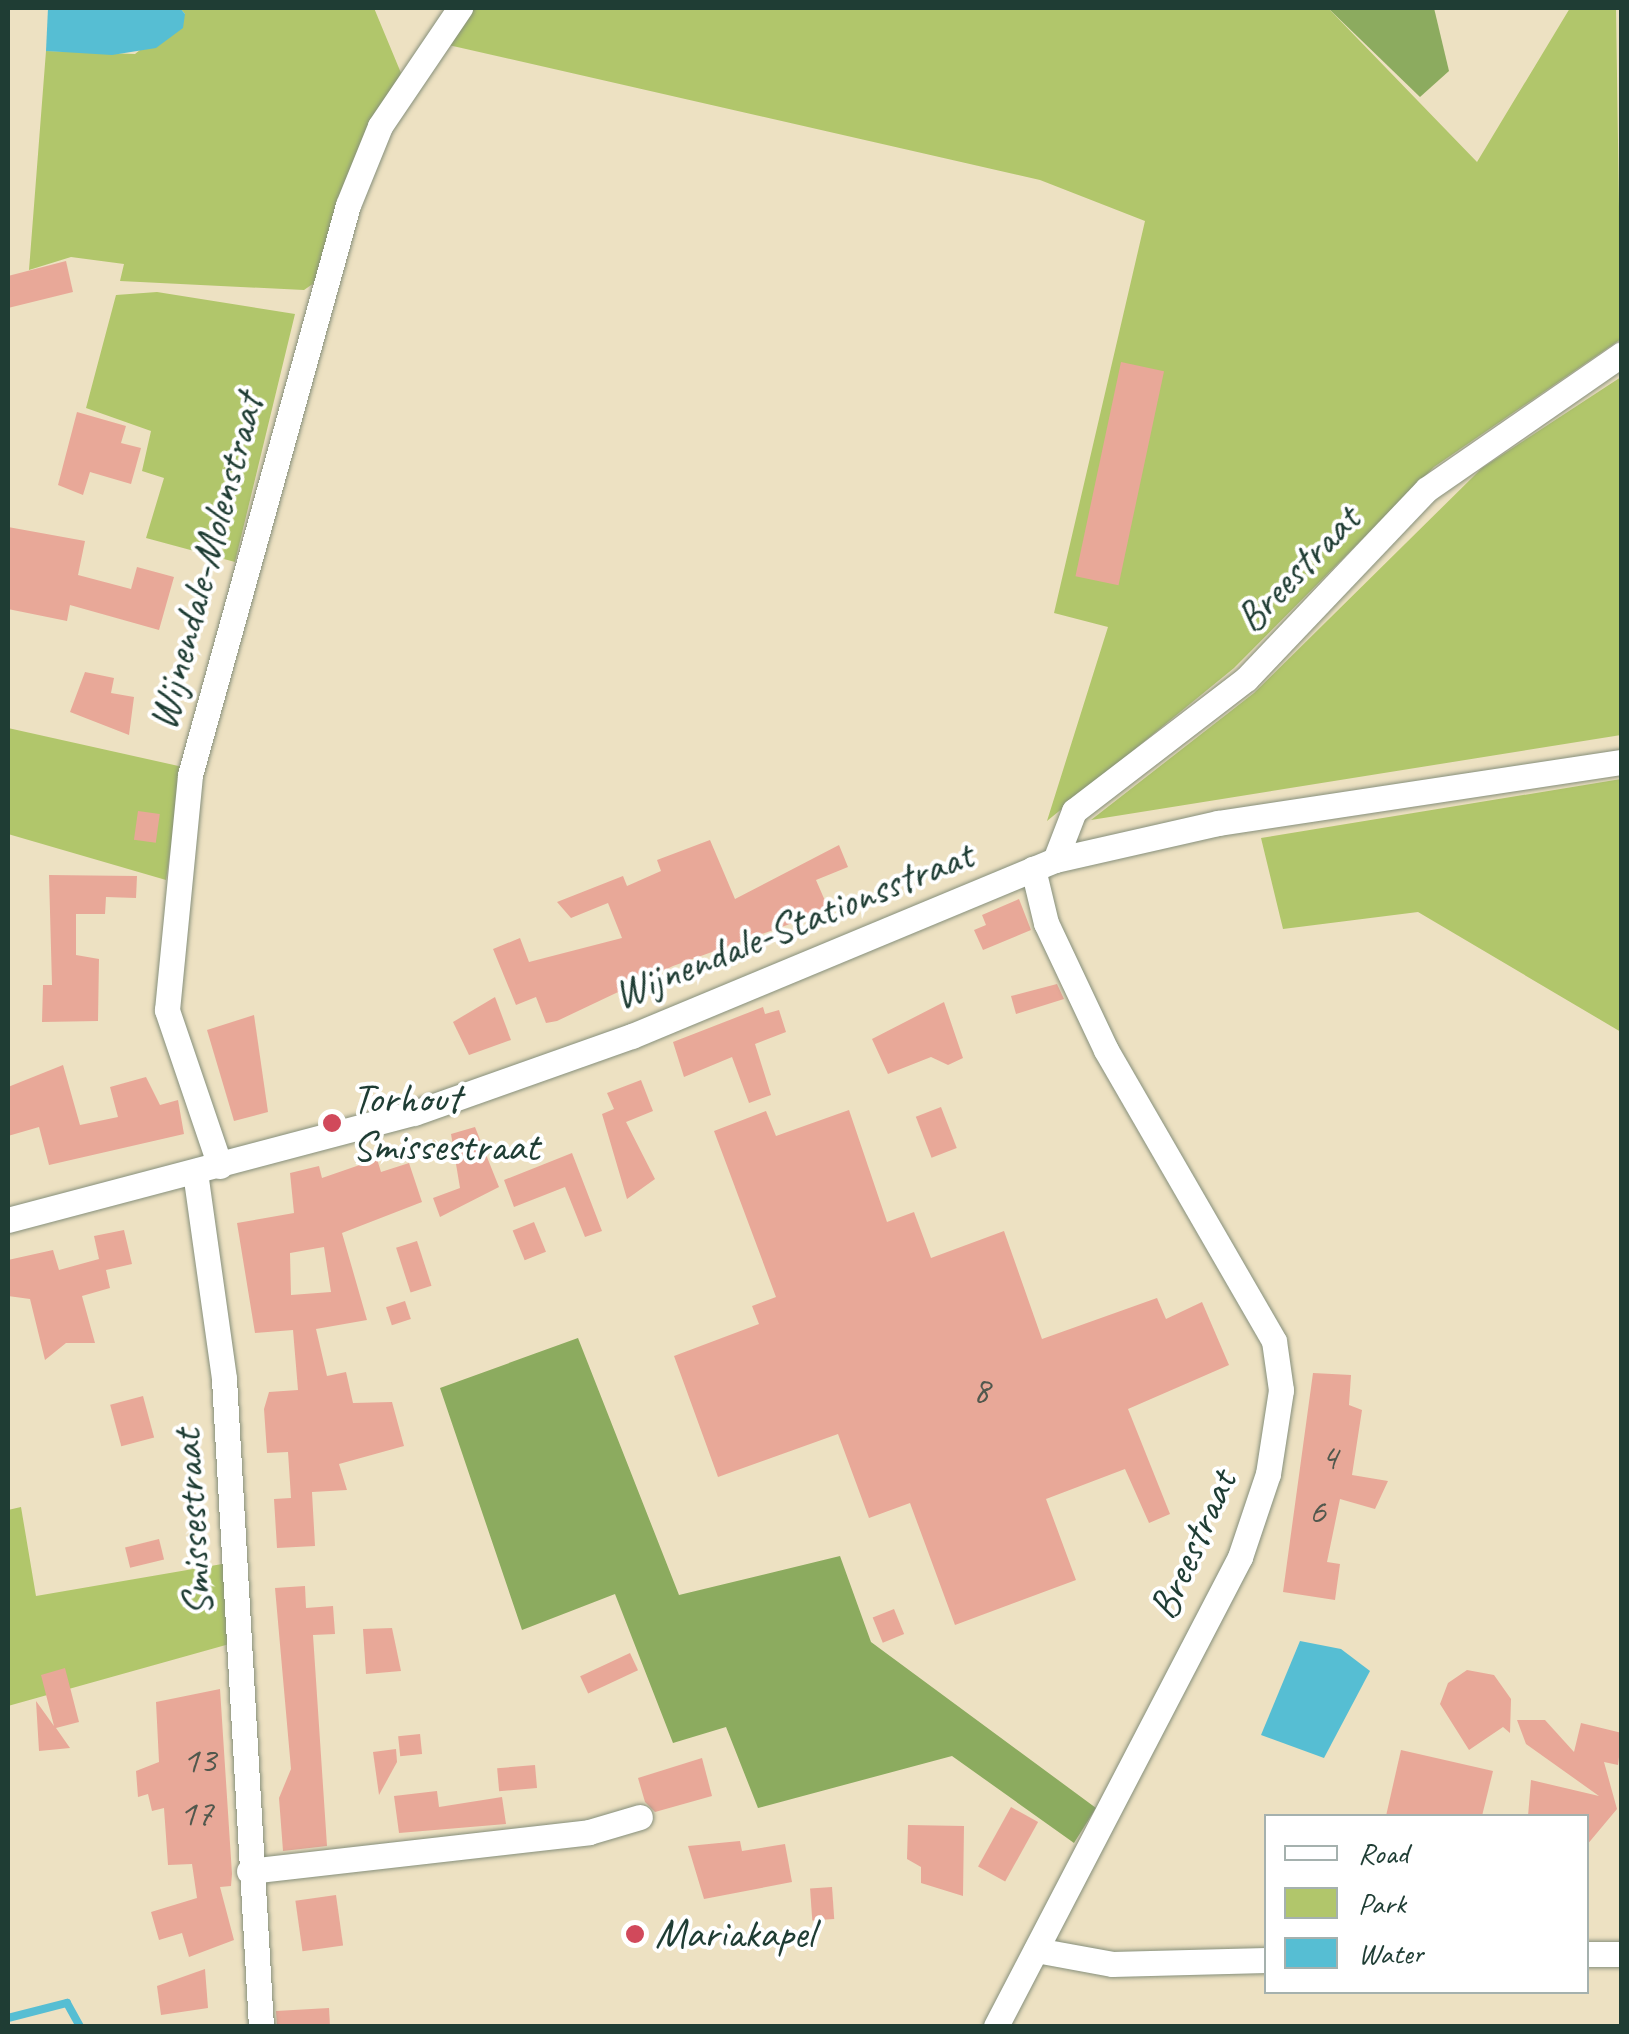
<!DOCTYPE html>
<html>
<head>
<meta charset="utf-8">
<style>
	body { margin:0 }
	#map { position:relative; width:1629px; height:2034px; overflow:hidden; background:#ede1c2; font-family:Caveat,sans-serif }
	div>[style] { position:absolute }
	.green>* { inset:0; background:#b1c66b }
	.forest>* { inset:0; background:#8cab5f }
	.water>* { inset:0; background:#56bed3 }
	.stream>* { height:8px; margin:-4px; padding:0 4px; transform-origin:4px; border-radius:4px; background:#56bed3 }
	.building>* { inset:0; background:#e8a898; transform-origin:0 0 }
	.roads { filter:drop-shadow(0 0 2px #868f7b) drop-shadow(0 0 2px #868f7b) }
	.street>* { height:25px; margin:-12.5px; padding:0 12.5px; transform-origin:12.5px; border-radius:12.5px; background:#fff }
	.dots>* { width:28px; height:28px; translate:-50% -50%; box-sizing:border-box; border:5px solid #fff; border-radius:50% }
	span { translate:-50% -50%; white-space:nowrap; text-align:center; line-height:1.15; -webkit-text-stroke:8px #fff; paint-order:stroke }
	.number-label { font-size:38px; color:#51584d }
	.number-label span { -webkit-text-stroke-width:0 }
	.street-label { font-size:42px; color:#1f3d34 }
	.poi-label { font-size:42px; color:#1f3d34 }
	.left { translate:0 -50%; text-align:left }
	.frame { position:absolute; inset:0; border:10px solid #1f3d34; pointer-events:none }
	.legend { position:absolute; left:1264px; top:1814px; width:325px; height:180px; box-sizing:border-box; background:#fff; border:2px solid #a5b1ae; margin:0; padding:12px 18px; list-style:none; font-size:30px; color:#1f3d34 }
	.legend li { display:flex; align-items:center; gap:20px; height:50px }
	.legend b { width:50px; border:2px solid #a5b1ae }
</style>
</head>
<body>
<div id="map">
	<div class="green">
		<i style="clip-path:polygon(180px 8px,374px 8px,401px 73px,317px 281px,304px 290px,120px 281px,124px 264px,71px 257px,29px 270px,46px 51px,135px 54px,185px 14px)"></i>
		<i style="clip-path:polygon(470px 8px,1328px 8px,1477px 162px,1570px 8px,1616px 8px,1621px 339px,1434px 467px,1234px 668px,1047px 821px,1108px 627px,1054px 613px,1145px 221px,1040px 180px,444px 44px)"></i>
		<i style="clip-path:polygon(157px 292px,295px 314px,235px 562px,146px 538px,164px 478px,142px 471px,151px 431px,86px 408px,116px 295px)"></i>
		<i style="clip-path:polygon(1621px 377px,1621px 735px,1091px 820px,1254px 693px,1482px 468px)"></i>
		<i style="clip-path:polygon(8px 728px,183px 767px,166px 880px,8px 834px)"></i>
		<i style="clip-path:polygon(1621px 779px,1621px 1032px,1418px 912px,1283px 929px,1261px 838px)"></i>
		<i style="clip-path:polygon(21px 1507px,36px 1596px,228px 1563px,233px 1643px,8px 1706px,8px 1510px)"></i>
	</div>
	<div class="forest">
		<i style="clip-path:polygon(1328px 8px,1434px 8px,1449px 71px,1420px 97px)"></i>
		<i style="clip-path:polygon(578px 1338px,679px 1595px,840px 1556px,871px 1642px,1096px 1808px,1074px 1843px,952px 1756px,758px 1808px,726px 1727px,673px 1743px,615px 1594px,522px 1630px,440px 1388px)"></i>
	</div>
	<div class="water">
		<i style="clip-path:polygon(48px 8px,180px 8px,185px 14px,183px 28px,156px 48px,112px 55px,46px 51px)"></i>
		<i style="clip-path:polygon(1300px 1641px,1341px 1649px,1370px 1671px,1324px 1758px,1261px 1735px)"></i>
	</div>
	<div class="stream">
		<i style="left:8px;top:2018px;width:61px;rotate:-14.3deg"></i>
		<i style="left:67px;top:2003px;width:26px;rotate:61deg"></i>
	</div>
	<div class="building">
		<i style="clip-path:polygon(66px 261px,73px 292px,8px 308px,8px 276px)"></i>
		<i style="left:1121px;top:362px;width:44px;height:219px;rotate:12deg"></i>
		<i style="clip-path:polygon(77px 412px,126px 426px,121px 443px,141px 448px,131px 484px,90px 472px,83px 495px,58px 485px)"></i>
		<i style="clip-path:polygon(8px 527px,85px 541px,78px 575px,131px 589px,137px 567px,174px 577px,159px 630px,70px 605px,67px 621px,8px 609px)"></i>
		<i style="clip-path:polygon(85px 672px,114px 678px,111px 693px,134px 697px,129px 735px,70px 712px)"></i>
		<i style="left:138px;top:811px;width:22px;height:29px;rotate:8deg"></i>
		<i style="clip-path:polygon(710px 840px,735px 899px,839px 845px,848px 867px,816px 880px,829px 910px,673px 966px,557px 1021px,546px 1023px,536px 997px,516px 1005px,493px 949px,520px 938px,529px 962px,622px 938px,608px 903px,571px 918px,557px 902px,623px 876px,627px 886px,661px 871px,657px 860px)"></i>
		<i style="clip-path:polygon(49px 875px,137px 876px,136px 898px,106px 897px,105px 914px,76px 914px,76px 955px,99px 959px,98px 1021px,42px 1022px,43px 985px,52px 985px)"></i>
		<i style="clip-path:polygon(1019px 899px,1031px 930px,983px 950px,974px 930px,986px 925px,982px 915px)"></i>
		<i style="clip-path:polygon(1057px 984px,1064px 999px,1016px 1014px,1011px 996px)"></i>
		<i style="clip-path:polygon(495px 997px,511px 1040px,469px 1055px,453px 1022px)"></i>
		<i style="clip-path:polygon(944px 1002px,963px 1058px,948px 1065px,931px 1057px,888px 1074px,872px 1039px)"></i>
		<i style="clip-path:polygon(763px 1007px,765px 1014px,779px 1010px,786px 1032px,755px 1044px,771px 1095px,749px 1103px,732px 1057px,684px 1077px,673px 1042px)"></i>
		<i style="clip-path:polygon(254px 1015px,268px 1112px,234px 1121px,207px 1030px)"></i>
		<i style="clip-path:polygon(63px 1065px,80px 1125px,118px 1117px,110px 1087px,146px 1077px,160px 1105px,178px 1100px,184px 1134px,49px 1165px,39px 1127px,8px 1136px,8px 1087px)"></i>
		<i style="clip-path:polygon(641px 1080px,653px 1111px,626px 1122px,655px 1179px,627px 1199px,602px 1114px,614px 1109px,607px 1093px)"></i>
		<i style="left:941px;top:1107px;width:44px;height:27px;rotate:69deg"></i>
		<i style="clip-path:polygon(849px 1110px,887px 1222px,914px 1212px,931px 1258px,1004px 1231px,1042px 1339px,1157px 1298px,1166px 1319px,1202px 1302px,1229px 1365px,1128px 1409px,1170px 1514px,1149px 1523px,1125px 1469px,1046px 1499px,1076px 1580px,955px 1625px,910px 1503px,869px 1518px,838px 1434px,718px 1477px,674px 1356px,759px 1324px,752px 1306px,776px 1297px,714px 1131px,766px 1111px,776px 1136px)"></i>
		<i style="clip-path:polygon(475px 1127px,499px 1187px,440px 1217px,433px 1198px,460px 1188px,451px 1134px)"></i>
		<i style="clip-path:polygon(572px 1153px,602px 1231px,585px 1237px,565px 1187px,514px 1207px,504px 1180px)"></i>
		<i style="clip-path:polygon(evenodd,377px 1159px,381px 1172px,409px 1163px,422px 1202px,342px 1233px,367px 1320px,316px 1329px,327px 1376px,346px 1372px,353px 1403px,392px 1402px,404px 1446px,339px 1464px,347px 1490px,312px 1492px,315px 1546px,277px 1548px,274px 1499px,291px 1498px,288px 1452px,267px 1453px,264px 1409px,269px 1392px,298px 1390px,293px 1330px,255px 1333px,237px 1223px,294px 1213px,290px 1173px,319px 1166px,322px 1178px,377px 1159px,324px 1247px,331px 1292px,291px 1295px,290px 1253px,324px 1247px)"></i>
		<i style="left:534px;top:1222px;width:32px;height:23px;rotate:68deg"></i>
		<i style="clip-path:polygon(124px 1230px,132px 1264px,106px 1270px,110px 1288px,82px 1296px,95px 1343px,66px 1343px,45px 1360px,30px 1299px,8px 1296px,8px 1260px,53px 1250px,59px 1270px,99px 1259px,94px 1236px)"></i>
		<i style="left:417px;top:1241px;width:47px;height:22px;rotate:72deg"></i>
		<i style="left:405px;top:1301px;width:19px;height:20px;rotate:72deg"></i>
		<i style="clip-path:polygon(1313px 1373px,1351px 1375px,1349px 1405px,1362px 1410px,1352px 1475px,1388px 1481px,1375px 1509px,1340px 1499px,1327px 1562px,1340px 1564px,1335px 1600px,1283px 1592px)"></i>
		<i style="left:143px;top:1396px;width:43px;height:34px;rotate:75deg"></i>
		<i style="left:159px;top:1539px;width:21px;height:35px;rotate:76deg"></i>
		<i style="clip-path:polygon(305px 1586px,306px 1608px,333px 1606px,335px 1634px,313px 1635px,327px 1846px,283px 1851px,279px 1798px,291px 1769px,275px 1588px)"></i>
		<i style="left:894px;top:1609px;width:27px;height:23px;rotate:68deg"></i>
		<i style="clip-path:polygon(392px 1628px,401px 1671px,366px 1674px,363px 1629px)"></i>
		<i style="left:630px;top:1653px;width:19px;height:55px;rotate:65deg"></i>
		<i style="clip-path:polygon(65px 1668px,79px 1722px,56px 1728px,70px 1748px,39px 1751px,36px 1701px,54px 1726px,41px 1675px)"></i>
		<i style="clip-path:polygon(1467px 1670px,1494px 1675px,1511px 1699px,1510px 1733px,1503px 1727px,1469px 1750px,1440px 1704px,1448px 1683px)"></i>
		<i style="clip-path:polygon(220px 1689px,232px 1874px,231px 1886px,220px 1887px,234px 1940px,189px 1957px,182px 1933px,159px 1940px,151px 1912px,197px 1898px,192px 1864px,168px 1865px,164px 1808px,152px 1811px,148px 1794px,138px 1797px,136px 1771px,159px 1762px,156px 1702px)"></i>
		<i style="clip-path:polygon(1517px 1720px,1545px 1720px,1574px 1752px,1581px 1723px,1622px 1733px,1618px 1765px,1604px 1762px,1617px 1809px,1586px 1846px,1586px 1816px,1528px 1816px,1531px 1780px,1599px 1796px,1526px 1744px)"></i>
		<i style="left:420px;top:1734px;width:20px;height:22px;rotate:84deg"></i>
		<i style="clip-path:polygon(396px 1749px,397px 1762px,379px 1795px,373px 1752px)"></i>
		<i style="clip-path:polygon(1401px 1750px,1493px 1771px,1482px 1816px,1386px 1816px)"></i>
		<i style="clip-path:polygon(702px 1758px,712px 1796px,655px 1812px,645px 1802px,638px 1778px)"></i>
		<i style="left:535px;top:1765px;width:23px;height:38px;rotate:85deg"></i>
		<i style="clip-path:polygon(437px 1791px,439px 1807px,502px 1797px,506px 1824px,399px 1833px,394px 1796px)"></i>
		<i style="left:1011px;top:1807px;width:31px;height:68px;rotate:29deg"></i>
		<i style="clip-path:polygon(908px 1825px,964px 1826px,963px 1896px,921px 1883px,921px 1867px,907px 1859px)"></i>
		<i style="clip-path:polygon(740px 1841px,742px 1851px,785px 1844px,792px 1882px,704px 1899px,688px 1846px)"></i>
		<i style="left:832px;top:1887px;width:32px;height:22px;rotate:86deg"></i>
		<i style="left:336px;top:1895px;width:51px;height:41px;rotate:82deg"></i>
		<i style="clip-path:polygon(205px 1969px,208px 2008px,161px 2015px,157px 1986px)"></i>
		<i style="clip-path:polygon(329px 2008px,330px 2026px,277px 2026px,276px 2011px)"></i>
	</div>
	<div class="roads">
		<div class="street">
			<i style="left:1055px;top:860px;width:53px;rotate:-68.8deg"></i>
			<i style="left:1074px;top:811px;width:217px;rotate:-37.5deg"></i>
			<i style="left:1246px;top:679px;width:262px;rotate:-46.4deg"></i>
			<i style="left:1427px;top:489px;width:237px;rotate:-34.7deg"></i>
			<i style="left:220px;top:1166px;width:165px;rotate:-108.8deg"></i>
			<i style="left:167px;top:1010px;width:236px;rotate:-84.4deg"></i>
			<i style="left:190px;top:775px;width:591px;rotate:-74.51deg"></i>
			<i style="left:348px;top:205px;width:85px;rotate:-67.9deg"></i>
			<i style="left:380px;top:126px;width:143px;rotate:-55.9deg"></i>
			<i style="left:195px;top:1172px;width:209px;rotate:82deg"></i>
			<i style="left:224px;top:1379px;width:648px;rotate:86.73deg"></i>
			<i style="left:8px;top:1220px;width:420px;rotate:-14.8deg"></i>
			<i style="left:414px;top:1113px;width:231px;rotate:-19.5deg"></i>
			<i style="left:632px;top:1036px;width:458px;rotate:-22.6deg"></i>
			<i style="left:1055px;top:860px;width:167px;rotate:-12.8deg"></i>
			<i style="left:1218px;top:823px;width:409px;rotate:-8.6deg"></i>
			<i style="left:249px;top:1871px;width:342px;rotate:-6.5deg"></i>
			<i style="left:589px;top:1832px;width:53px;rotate:-16.4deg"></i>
			<i style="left:1036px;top:1950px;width:77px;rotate:10.4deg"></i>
			<i style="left:1112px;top:1964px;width:154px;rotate:-1.5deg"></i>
			<i style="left:1586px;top:1954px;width:36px"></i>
			<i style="left:996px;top:2026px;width:529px;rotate:-62.51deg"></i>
			<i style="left:1240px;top:1557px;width:88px;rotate:-71.4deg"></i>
			<i style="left:1268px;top:1474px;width:85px;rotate:-81.2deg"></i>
			<i style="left:1281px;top:1390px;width:49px;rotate:-98.1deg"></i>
			<i style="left:1274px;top:1341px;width:336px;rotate:-120deg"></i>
			<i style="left:1106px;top:1050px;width:140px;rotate:-115.3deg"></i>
			<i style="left:1046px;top:923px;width:56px;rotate:-103.5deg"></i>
		</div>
	</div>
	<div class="dots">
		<i style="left:332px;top:1123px;background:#d1495b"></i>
		<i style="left:635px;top:1934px;background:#d1495b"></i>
	</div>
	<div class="number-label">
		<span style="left:981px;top:1390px">8</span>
		<span style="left:1329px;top:1457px">4</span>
		<span style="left:1317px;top:1511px">6</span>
		<span style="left:199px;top:1760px">13</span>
		<span style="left:196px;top:1813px">17</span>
	</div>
	<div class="street-label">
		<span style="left:206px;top:562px;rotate:-75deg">Wijnendale-Molenstraat</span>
		<span style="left:1298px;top:569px;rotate:-46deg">Breestraat</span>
		<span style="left:793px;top:925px;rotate:-22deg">Wijnendale-Stationsstraat</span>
		<span style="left:193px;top:1523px;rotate:-94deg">Smissestraat</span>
		<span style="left:1193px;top:1545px;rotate:-66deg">Breestraat</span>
	</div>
	<div class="poi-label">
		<span class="left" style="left:352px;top:1123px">Torhout<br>Smissestraat</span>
		<span class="left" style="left:655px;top:1934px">Mariakapel</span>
	</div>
	<div class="frame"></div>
	<ul class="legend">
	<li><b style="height:12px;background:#fff"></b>Road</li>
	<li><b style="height:28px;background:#b1c66b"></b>Park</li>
	<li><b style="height:28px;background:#56bed3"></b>Water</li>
	</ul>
</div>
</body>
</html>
